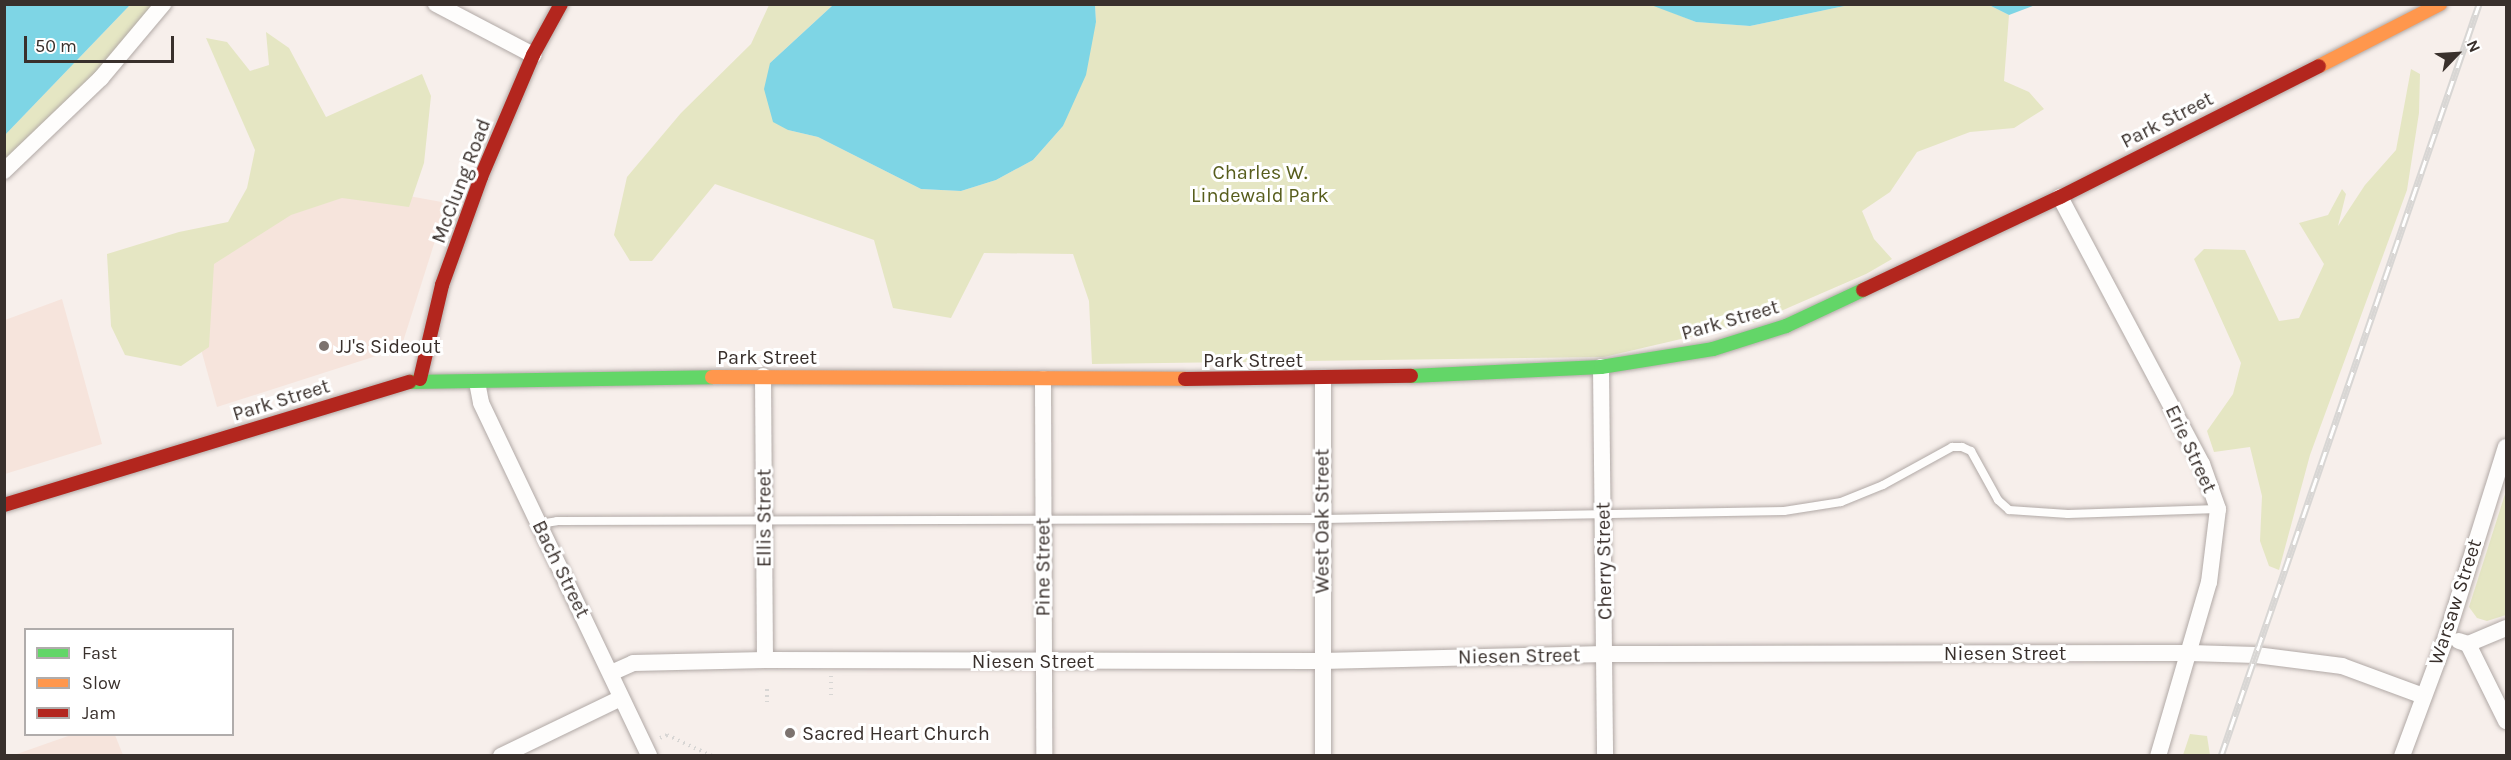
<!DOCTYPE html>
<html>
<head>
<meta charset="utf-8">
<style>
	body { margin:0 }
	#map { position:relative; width:2511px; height:760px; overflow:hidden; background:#f7efeb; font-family:Karla,sans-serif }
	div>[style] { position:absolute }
	.built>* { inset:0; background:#f6e4dc }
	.green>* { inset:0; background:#e5e6c3 }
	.water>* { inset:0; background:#7ed5e5 }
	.path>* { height:4px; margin-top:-2px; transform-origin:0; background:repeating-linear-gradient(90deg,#d8d6d4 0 1.5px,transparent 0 6px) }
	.roads { filter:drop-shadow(0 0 2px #b1a9a6) drop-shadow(0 0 2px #b1a9a6) }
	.lane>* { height:8px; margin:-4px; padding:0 4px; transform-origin:4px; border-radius:4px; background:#fefdfc }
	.street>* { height:16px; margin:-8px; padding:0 8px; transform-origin:8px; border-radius:8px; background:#fefdfc }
	.fast>* { height:14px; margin:-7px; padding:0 7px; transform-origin:7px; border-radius:7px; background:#63d668 }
	.slow>* { height:14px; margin:-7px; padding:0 7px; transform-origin:7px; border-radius:7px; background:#ff974d }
	.jam>* { height:14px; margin:-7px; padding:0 7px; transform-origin:7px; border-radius:7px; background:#b3261e }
	.rail>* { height:7px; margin-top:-3.5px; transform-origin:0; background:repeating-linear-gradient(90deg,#fff 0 14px,#d8d6d4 0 28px); box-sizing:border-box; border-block:2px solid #d8d6d4 }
	.dots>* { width:16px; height:16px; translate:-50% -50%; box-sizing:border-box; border:3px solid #fff; border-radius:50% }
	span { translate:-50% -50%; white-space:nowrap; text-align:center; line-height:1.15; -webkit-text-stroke:6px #fff; paint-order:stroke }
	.street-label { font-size:20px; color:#39302c }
	.park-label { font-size:20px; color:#575d1c }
	.poi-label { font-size:20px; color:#39302c }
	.left { translate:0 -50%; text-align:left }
	.frame { position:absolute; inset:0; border:6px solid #39302c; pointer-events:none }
	.legend { position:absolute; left:24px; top:628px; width:210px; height:108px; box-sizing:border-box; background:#fff; border:2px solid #b0acab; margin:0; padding:8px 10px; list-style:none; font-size:18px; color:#39302c }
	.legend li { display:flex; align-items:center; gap:12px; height:30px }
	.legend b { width:30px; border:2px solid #b0acab }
	.north { position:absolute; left:2427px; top:24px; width:60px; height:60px; -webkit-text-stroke:4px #fff; paint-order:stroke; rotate:65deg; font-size:16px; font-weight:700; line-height:24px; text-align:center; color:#39302c }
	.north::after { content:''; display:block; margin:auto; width:21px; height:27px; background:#39302c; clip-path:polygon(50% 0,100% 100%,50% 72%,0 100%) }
	.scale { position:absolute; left:24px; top:36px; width:150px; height:27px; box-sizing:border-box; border:3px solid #39302c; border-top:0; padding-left:8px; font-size:18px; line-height:21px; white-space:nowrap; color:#39302c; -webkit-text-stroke:4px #fff; paint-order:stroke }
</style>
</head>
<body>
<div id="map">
	<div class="built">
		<i style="clip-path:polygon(338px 183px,447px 203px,401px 348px,217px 407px,178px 266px)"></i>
		<i style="clip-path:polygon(62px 299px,102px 444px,5px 474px,5px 320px)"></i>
		<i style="clip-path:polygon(71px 735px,115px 735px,123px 755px,14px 755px)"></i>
	</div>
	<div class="green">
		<i style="clip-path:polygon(1651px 4px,1696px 22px,1750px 26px,1849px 5px,1989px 5px,2009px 15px,2004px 81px,2029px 92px,2044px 109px,2014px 128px,1970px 132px,1917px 152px,1890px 192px,1862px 211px,1874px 239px,1892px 259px,1866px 274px,1758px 321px,1604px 357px,1092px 364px,1089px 301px,1073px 254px,984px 253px,951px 318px,893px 308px,874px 240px,715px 184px,652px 261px,630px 261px,614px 235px,627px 177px,681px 113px,751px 44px,769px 5px,833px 5px,770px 63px,788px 130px,818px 137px,921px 189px,961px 191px,996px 180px,1033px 160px,1063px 126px,1096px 22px,1095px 5px)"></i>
		<i style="clip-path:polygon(130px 5px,155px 5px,114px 54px,5px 162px,5px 135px)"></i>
		<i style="clip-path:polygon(266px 32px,289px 48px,326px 117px,422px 74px,431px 96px,424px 163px,409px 207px,342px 198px,291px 215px,214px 264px,209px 347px,181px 366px,125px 355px,111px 326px,107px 254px,179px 232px,228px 222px,247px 188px,255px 150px,206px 38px,227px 42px,250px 71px,269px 65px)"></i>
		<i style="clip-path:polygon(2411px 69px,2420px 74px,2419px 113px,2407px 190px,2310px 455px,2279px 570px,2269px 566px,2260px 541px,2262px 496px,2250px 447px,2214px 452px,2207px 431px,2233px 394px,2241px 363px,2194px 259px,2204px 249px,2245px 250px,2279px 321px,2299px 318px,2324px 264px,2299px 223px,2328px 215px,2342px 189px,2346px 194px,2338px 226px,2365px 185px,2396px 150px)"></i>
		<i style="clip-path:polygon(2506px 491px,2506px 615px,2487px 621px,2477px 618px,2469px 607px)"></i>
		<i style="clip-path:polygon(2190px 734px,2207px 736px,2210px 755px,2183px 755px)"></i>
	</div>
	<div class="water">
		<i style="clip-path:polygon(5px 4px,130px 5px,5px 135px,4px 5px)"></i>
		<i style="clip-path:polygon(833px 5px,1095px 5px,1096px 22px,1086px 75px,1063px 126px,1033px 160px,996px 180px,961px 191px,921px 189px,818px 137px,788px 130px,773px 122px,764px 89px,770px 63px)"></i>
		<i style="clip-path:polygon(1651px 5px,1651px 4px,1849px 5px,1750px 26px,1696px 22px)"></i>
		<i style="clip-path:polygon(1989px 5px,2035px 5px,2009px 15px)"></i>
	</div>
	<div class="path">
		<i style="left:831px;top:676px;width:20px;rotate:90deg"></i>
		<i style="left:767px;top:689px;width:13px;rotate:90deg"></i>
		<i style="left:660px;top:738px;width:8px;rotate:-23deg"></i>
		<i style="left:667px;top:735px;width:50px;rotate:25deg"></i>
	</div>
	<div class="roads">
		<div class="lane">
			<i style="left:539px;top:524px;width:18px;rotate:-9deg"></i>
			<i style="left:557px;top:521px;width:766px;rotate:-0.15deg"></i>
			<i style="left:1323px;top:519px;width:461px;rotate:-1deg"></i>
			<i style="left:1784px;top:511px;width:58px;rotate:-9deg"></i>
			<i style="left:1841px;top:502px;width:45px;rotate:-22deg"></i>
			<i style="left:1883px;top:485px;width:79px;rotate:-28.8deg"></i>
			<i style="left:1952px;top:447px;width:10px"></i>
			<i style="left:1962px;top:447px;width:10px;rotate:24deg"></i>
			<i style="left:1971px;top:451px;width:56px;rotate:61.1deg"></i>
			<i style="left:1998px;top:500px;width:15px;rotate:42deg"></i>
			<i style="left:2009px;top:510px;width:59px;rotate:3.9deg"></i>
			<i style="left:2068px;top:514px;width:150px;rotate:-1.9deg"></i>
		</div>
		<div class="street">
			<i style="left:436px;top:4px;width:110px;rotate:27.7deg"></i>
			<i style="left:4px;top:171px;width:134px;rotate:-43.8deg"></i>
			<i style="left:101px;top:78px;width:97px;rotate:-50deg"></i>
			<i style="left:2060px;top:197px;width:302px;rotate:62deg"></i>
			<i style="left:2202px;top:464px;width:48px;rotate:70.4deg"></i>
			<i style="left:2218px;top:509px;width:74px;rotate:97deg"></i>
			<i style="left:2209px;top:582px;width:181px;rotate:106.3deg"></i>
			<i style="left:1601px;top:367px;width:389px;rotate:89.4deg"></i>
			<i style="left:763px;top:376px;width:284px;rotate:89.6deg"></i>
			<i style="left:1043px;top:379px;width:377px;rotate:89.8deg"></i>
			<i style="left:1323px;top:380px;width:376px;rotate:90deg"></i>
			<i style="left:477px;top:382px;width:21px;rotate:79deg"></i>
			<i style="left:481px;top:403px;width:391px;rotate:64.5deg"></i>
			<i style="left:2459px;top:641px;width:9px;rotate:18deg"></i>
			<i style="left:2468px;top:644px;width:41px;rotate:-22.8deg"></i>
			<i style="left:2468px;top:644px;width:86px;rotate:63.7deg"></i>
			<i style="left:611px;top:673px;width:24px;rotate:-24deg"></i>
			<i style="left:633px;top:663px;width:132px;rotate:-1.3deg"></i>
			<i style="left:765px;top:660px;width:557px;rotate:0.1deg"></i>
			<i style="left:1322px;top:661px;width:283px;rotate:-1.4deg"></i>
			<i style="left:1605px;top:654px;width:585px;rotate:-0.1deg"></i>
			<i style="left:2190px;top:653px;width:66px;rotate:1.7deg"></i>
			<i style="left:2256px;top:655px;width:87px;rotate:7.3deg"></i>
			<i style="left:2342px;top:666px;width:86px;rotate:20.3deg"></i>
			<i style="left:501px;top:756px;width:133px;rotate:-25.8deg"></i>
			<i style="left:2402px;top:756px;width:126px;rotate:-69.6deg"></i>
			<i style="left:2446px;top:638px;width:200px;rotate:-72.6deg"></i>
		</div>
		<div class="fast">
			<i style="left:1411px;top:376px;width:190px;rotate:-2.7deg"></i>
			<i style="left:1601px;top:367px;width:113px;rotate:-9.1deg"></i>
			<i style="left:1713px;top:349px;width:77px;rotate:-17.5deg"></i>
			<i style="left:1786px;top:326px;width:85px;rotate:-25.1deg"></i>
			<i style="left:410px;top:382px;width:302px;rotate:-0.9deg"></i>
		</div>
		<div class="slow">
			<i style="left:2319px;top:66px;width:136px;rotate:-27.1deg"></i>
			<i style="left:712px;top:377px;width:473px;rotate:0.2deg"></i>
		</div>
		<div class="jam">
			<i style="left:1863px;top:290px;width:218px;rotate:-25.3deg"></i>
			<i style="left:2060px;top:197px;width:290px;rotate:-26.8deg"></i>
			<i style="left:420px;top:379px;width:97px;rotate:-76.8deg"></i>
			<i style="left:442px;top:285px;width:115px;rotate:-70.1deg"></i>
			<i style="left:481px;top:177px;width:133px;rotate:-66.9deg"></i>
			<i style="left:533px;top:55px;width:58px;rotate:-61.2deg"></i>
			<i style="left:1185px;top:379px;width:226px;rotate:-0.8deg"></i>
			<i style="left:4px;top:505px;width:424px;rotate:-16.9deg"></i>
		</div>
	</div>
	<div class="rail">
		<i style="left:2221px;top:756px;width:795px;rotate:-71.06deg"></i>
	</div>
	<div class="dots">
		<i style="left:324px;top:346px;background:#7c736f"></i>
		<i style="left:790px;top:733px;background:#7c736f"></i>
	</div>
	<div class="street-label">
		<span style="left:2167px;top:120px;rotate:-27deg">Park Street</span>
		<span style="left:461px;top:181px;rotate:-69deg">McClung Road</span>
		<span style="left:1730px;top:320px;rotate:-16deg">Park Street</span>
		<span style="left:767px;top:357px">Park Street</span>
		<span style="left:1253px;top:360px">Park Street</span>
		<span style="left:281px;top:400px;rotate:-17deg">Park Street</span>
		<span style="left:2191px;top:449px;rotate:65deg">Erie Street</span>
		<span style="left:764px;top:518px;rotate:-90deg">Ellis Street</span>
		<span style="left:1322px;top:521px;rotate:-90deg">West Oak Street</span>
		<span style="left:1604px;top:561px;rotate:-91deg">Cherry Street</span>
		<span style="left:1043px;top:567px;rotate:-90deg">Pine Street</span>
		<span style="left:561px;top:569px;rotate:64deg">Bach Street</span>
		<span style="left:2455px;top:602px;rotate:-72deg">Warsaw Street</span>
		<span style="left:2005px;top:653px">Niesen Street</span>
		<span style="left:1519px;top:656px;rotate:-1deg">Niesen Street</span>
		<span style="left:1033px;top:661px">Niesen Street</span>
	</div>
	<div class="park-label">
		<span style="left:1260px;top:184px">Charles W.<br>Lindewald Park</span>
	</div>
	<div class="poi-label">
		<span class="left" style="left:336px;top:346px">JJ's Sideout</span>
		<span class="left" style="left:802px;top:733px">Sacred Heart Church</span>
	</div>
	<div class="frame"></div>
	<ul class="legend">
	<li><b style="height:8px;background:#63d668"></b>Fast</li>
	<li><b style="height:8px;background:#ff974d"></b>Slow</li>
	<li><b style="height:8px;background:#b3261e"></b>Jam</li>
	</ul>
	<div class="north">N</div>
	<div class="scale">50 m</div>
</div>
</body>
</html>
